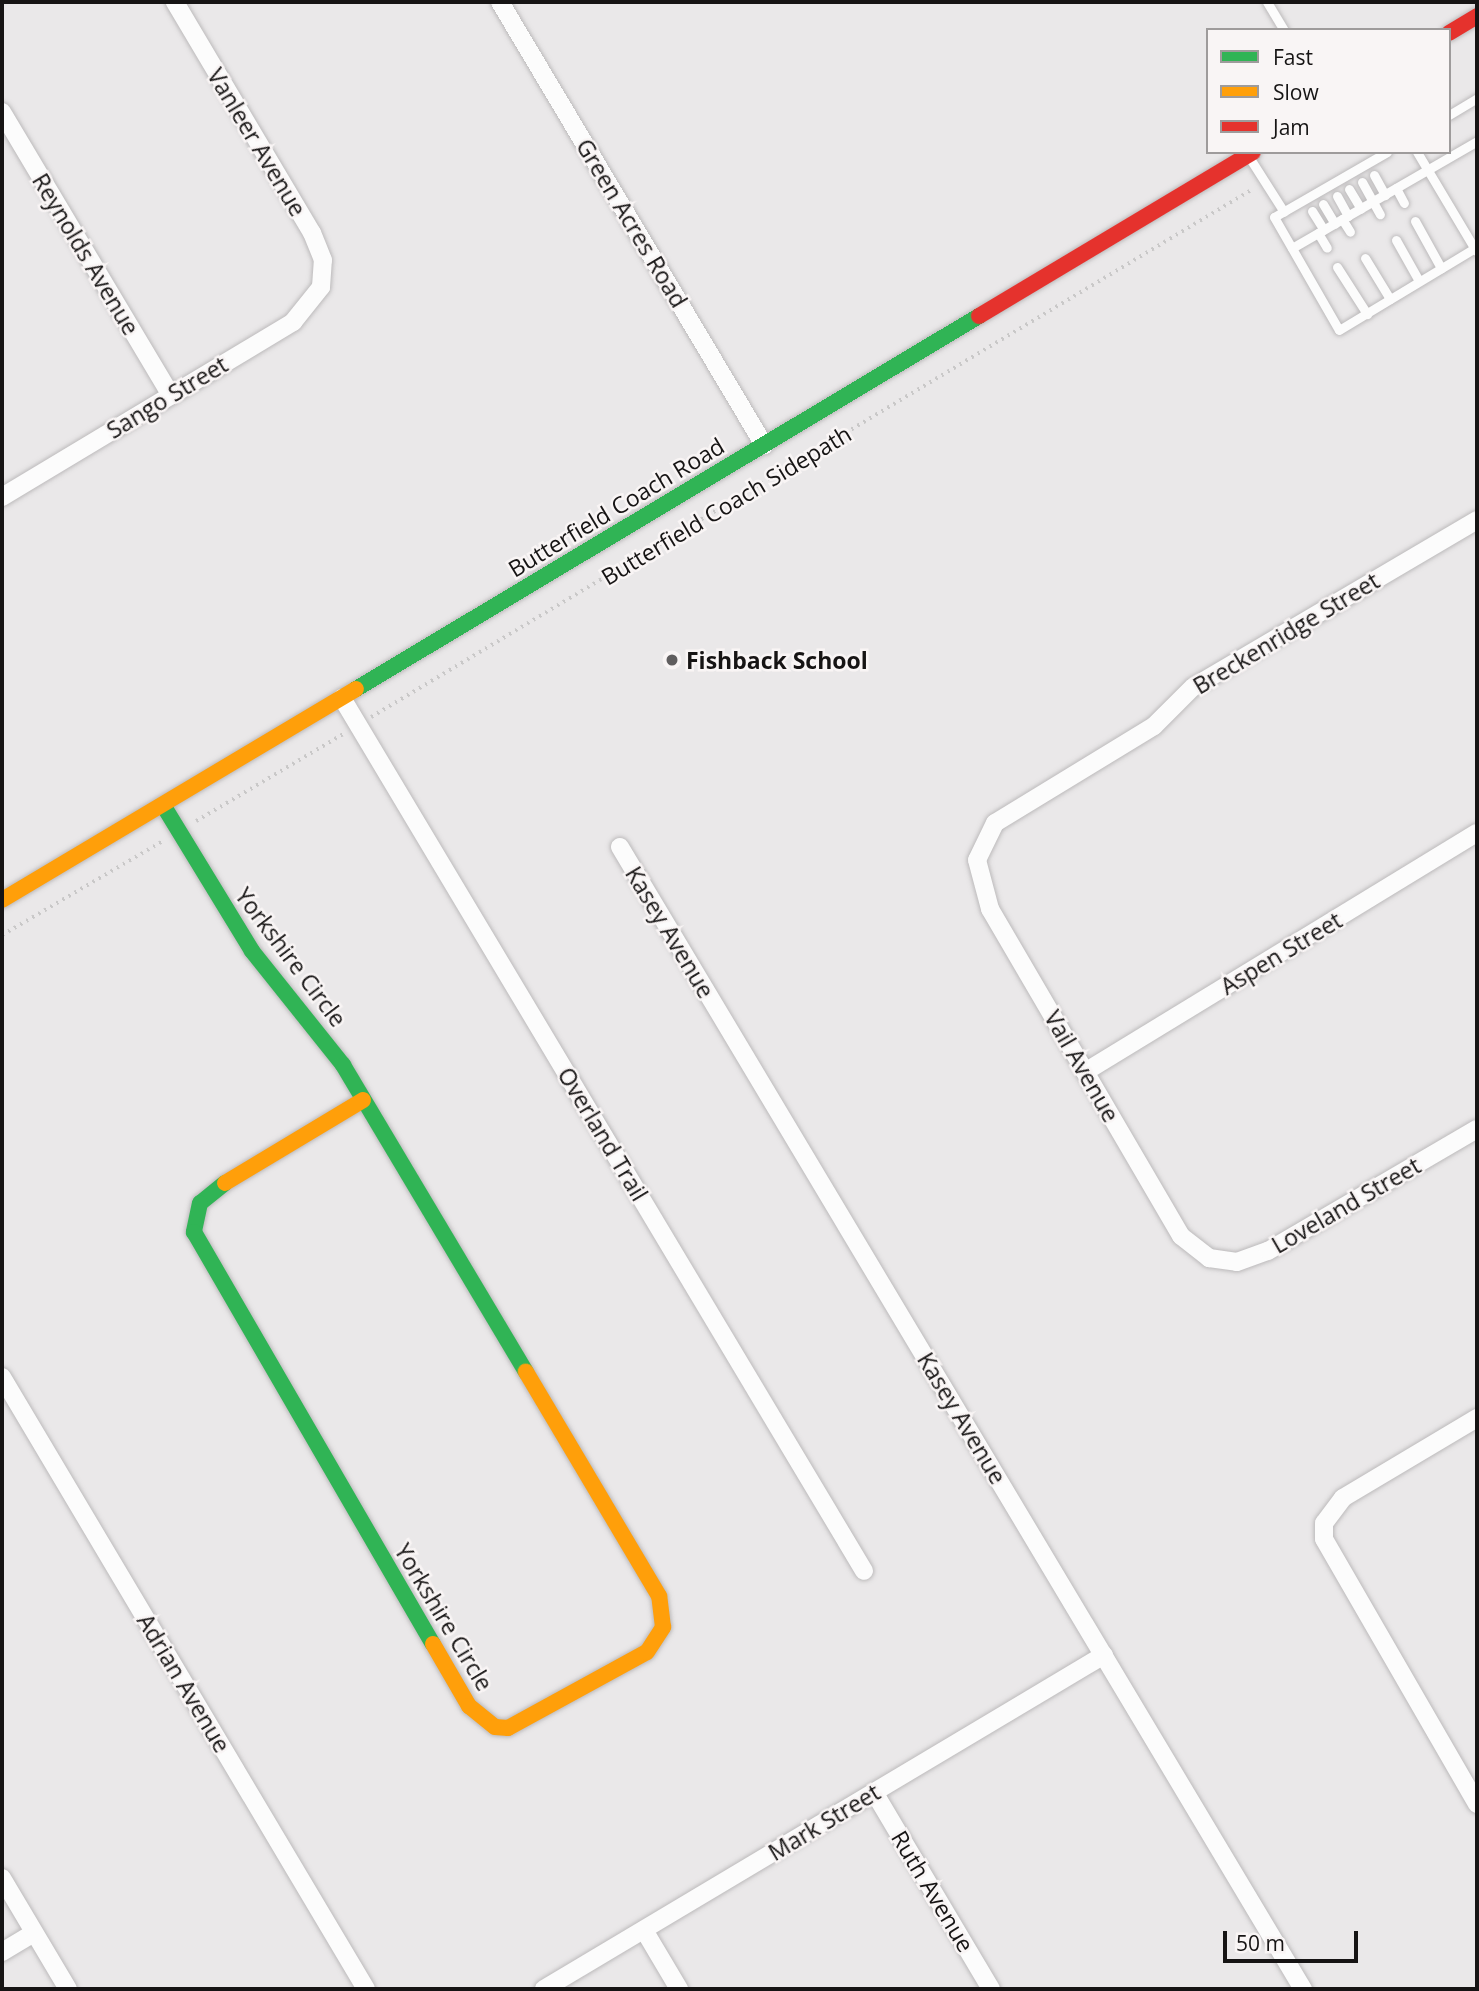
<!DOCTYPE html>
<html>
<head>
<meta charset="utf-8">
<style>
	body { margin:0 }
	#map { position:relative; width:1479px; height:1991px; overflow:hidden; background:#eae8e9; font-family:"Open Sans",sans-serif }
	div>[style] { position:absolute }
	.path>* { height:3.5px; margin-top:-1.75px; transform-origin:0; background:repeating-linear-gradient(90deg,#c9c8c8 0 2px,transparent 0 7px) }
	.roads { filter:drop-shadow(0 0 2px #bcbabb) drop-shadow(0 0 2px #bcbabb) }
	.lane>* { height:9px; margin:-4.5px; padding:0 4.5px; transform-origin:4.5px; border-radius:4.5px; background:#fcfcfc }
	.street>* { height:18px; margin:-9px; padding:0 9px; transform-origin:9px; border-radius:9px; background:#fcfcfc }
	.fast>* { height:16px; margin:-8px; padding:0 8px; transform-origin:8px; border-radius:8px; background:#30b455 }
	.slow>* { height:16px; margin:-8px; padding:0 8px; transform-origin:8px; border-radius:8px; background:#ff9f0a }
	.jam>* { height:16px; margin:-8px; padding:0 8px; transform-origin:8px; border-radius:8px; background:#e5322d }
	.dots>* { width:19px; height:19px; translate:-50% -50%; box-sizing:border-box; border:4px solid #f9f5f5; border-radius:50% }
	span { translate:-50% -50%; white-space:nowrap; text-align:center; line-height:1.15; -webkit-text-stroke:5px #f9f5f5; paint-order:stroke }
	.street-label { font-size:23px; color:#161414 }
	.poi-label { font-size:23px; color:#161414; font-weight:700 }
	.left { translate:0 -50%; text-align:left }
	.frame { position:absolute; inset:0; border:4px solid #161414; pointer-events:none }
	.legend { position:absolute; left:1206px; top:28px; width:245px; height:126px; box-sizing:border-box; background:#f9f5f5; border:2px solid #9e9b9b; margin:0; padding:9px 12px; list-style:none; font-size:21px; color:#161414 }
	.legend li { display:flex; align-items:center; gap:14px; height:35px }
	.legend b { width:35px; border:2px solid #9e9b9b }
	.scale { position:absolute; left:1223px; top:1931px; width:135px; height:32px; box-sizing:border-box; border:4px solid #161414; border-top:0; padding-left:9px; font-size:21px; line-height:24px; white-space:nowrap; color:#161414; -webkit-text-stroke:5px #f9f5f5; paint-order:stroke }
</style>
</head>
<body>
<div id="map">
	<div class="path">
		<i style="left:371px;top:717px;width:1028px;rotate:-30.91deg"></i>
		<i style="left:196px;top:821px;width:171px;rotate:-30.6deg"></i>
		<i style="left:2px;top:935px;width:186px;rotate:-30.3deg"></i>
	</div>
	<div class="roads">
		<div class="lane">
			<i style="left:1267px;top:2px;width:33px;rotate:59deg"></i>
			<i style="left:1449px;top:115px;width:33px;rotate:-31deg"></i>
			<i style="left:1387px;top:152px;width:130px;rotate:150.1deg"></i>
			<i style="left:1274px;top:217px;width:130px;rotate:60.1deg"></i>
			<i style="left:1339px;top:330px;width:159px;rotate:-31.1deg"></i>
			<i style="left:1417px;top:152px;width:115px;rotate:59.2deg"></i>
			<i style="left:1249px;top:157px;width:65px;rotate:57.5deg"></i>
			<i style="left:1374px;top:175px;width:23px;rotate:61deg"></i>
			<i style="left:1362px;top:182px;width:37px;rotate:61deg"></i>
			<i style="left:1396px;top:188px;width:17px;rotate:62deg"></i>
			<i style="left:1349px;top:189px;width:23px;rotate:59deg"></i>
			<i style="left:1337px;top:196px;width:23px;rotate:61deg"></i>
			<i style="left:1323px;top:204px;width:23px;rotate:59deg"></i>
			<i style="left:1312px;top:211px;width:22px;rotate:58deg"></i>
			<i style="left:1342px;top:219px;width:15px;rotate:58deg"></i>
			<i style="left:1415px;top:221px;width:54px;rotate:61deg"></i>
			<i style="left:1318px;top:233px;width:17px;rotate:59deg"></i>
			<i style="left:1396px;top:240px;width:47px;rotate:60.7deg"></i>
			<i style="left:1292px;top:248px;width:214px;rotate:-30deg"></i>
			<i style="left:1365px;top:258px;width:48px;rotate:58.6deg"></i>
			<i style="left:1337px;top:267px;width:56px;rotate:57.4deg"></i>
		</div>
		<div class="street">
			<i style="left:500px;top:2px;width:516px;rotate:59.21deg"></i>
			<i style="left:2px;top:112px;width:330px;rotate:59.2deg"></i>
			<i style="left:2px;top:497px;width:340px;rotate:-31deg"></i>
			<i style="left:293px;top:322px;width:45px;rotate:-51.3deg"></i>
			<i style="left:321px;top:287px;width:27px;rotate:-86deg"></i>
			<i style="left:323px;top:260px;width:29px;rotate:-112deg"></i>
			<i style="left:312px;top:233px;width:269px;rotate:-120.7deg"></i>
			<i style="left:1477px;top:520px;width:329px;rotate:149.5deg"></i>
			<i style="left:1193px;top:687px;width:55px;rotate:135deg"></i>
			<i style="left:1154px;top:726px;width:186px;rotate:148.6deg"></i>
			<i style="left:995px;top:823px;width:41px;rotate:115.9deg"></i>
			<i style="left:977px;top:860px;width:51px;rotate:75.1deg"></i>
			<i style="left:990px;top:909px;width:379px;rotate:59.7deg"></i>
			<i style="left:1181px;top:1236px;width:36px;rotate:38deg"></i>
			<i style="left:1209px;top:1258px;width:28px;rotate:8deg"></i>
			<i style="left:1237px;top:1262px;width:33px;rotate:-20deg"></i>
			<i style="left:1268px;top:1251px;width:242px;rotate:-30.3deg"></i>
			<i style="left:342px;top:698px;width:1017px;rotate:59.12deg"></i>
			<i style="left:620px;top:847px;width:1331px;rotate:59.12deg"></i>
			<i style="left:1085px;top:1072px;width:459px;rotate:-31.4deg"></i>
			<i style="left:2px;top:1377px;width:712px;rotate:59.26deg"></i>
			<i style="left:1477px;top:1418px;width:156px;rotate:149.2deg"></i>
			<i style="left:1343px;top:1498px;width:31px;rotate:127deg"></i>
			<i style="left:1324px;top:1523px;width:16px;rotate:90deg"></i>
			<i style="left:1324px;top:1539px;width:306px;rotate:60deg"></i>
			<i style="left:874px;top:1792px;width:229px;rotate:59.3deg"></i>
			<i style="left:2px;top:1878px;width:129px;rotate:59.3deg"></i>
			<i style="left:644px;top:1930px;width:69px;rotate:59.3deg"></i>
			<i style="left:2px;top:1952px;width:37px;rotate:-31deg"></i>
			<i style="left:544px;top:1989px;width:652px;rotate:-30.81deg"></i>
		</div>
		<div class="fast">
			<i style="left:356px;top:689px;width:726px;rotate:-30.91deg"></i>
			<i style="left:163px;top:805px;width:171px;rotate:58.6deg"></i>
			<i style="left:252px;top:951px;width:146px;rotate:51.4deg"></i>
			<i style="left:343px;top:1065px;width:357px;rotate:59.2deg"></i>
			<i style="left:225px;top:1183px;width:32px;rotate:141deg"></i>
			<i style="left:200px;top:1203px;width:30px;rotate:102deg"></i>
			<i style="left:194px;top:1232px;width:476px;rotate:59.9deg"></i>
		</div>
		<div class="slow">
			<i style="left:2px;top:900px;width:412px;rotate:-30.8deg"></i>
			<i style="left:225px;top:1183px;width:161px;rotate:-31deg"></i>
			<i style="left:433px;top:1644px;width:72px;rotate:59.9deg"></i>
			<i style="left:469px;top:1706px;width:33px;rotate:39deg"></i>
			<i style="left:495px;top:1727px;width:13px;rotate:4deg"></i>
			<i style="left:508px;top:1728px;width:158px;rotate:-28.7deg"></i>
			<i style="left:647px;top:1652px;width:30px;rotate:-57deg"></i>
			<i style="left:663px;top:1627px;width:31px;rotate:-97deg"></i>
			<i style="left:659px;top:1596px;width:261px;rotate:-120.7deg"></i>
		</div>
		<div class="jam">
			<i style="left:1449px;top:33px;width:33px;rotate:-31deg"></i>
			<i style="left:979px;top:316px;width:319px;rotate:-30.9deg"></i>
		</div>
	</div>
	<div class="dots">
		<i style="left:672px;top:660px;background:#605e5f"></i>
	</div>
	<div class="street-label">
		<span style="left:257px;top:142px;rotate:59deg">Vanleer Avenue</span>
		<span style="left:632px;top:223px;rotate:59deg">Green Acres Road</span>
		<span style="left:86px;top:254px;rotate:59deg">Reynolds Avenue</span>
		<span style="left:167px;top:397px;rotate:-31deg">Sango Street</span>
		<span style="left:726px;top:505px;rotate:-31deg">Butterfield Coach Sidepath</span>
		<span style="left:616px;top:507px;rotate:-31deg">Butterfield Coach Road</span>
		<span style="left:1286px;top:633px;rotate:-31deg">Breckenridge Street</span>
		<span style="left:670px;top:932px;rotate:59deg">Kasey Avenue</span>
		<span style="left:1281px;top:953px;rotate:-31deg">Aspen Street</span>
		<span style="left:291px;top:957px;rotate:53deg">Yorkshire Circle</span>
		<span style="left:1082px;top:1066px;rotate:60deg">Vail Avenue</span>
		<span style="left:603px;top:1134px;rotate:59deg">Overland Trail</span>
		<span style="left:1346px;top:1205px;rotate:-30deg">Loveland Street</span>
		<span style="left:962px;top:1418px;rotate:59deg">Kasey Avenue</span>
		<span style="left:444px;top:1617px;rotate:59deg">Yorkshire Circle</span>
		<span style="left:184px;top:1683px;rotate:59deg">Adrian Avenue</span>
		<span style="left:824px;top:1822px;rotate:-31deg">Mark Street</span>
		<span style="left:933px;top:1891px;rotate:59deg">Ruth Avenue</span>
	</div>
	<div class="poi-label">
		<span class="left" style="left:686px;top:660px">Fishback School</span>
	</div>
	<div class="frame"></div>
	<ul class="legend">
	<li><b style="height:9px;background:#30b455"></b>Fast</li>
	<li><b style="height:9px;background:#ff9f0a"></b>Slow</li>
	<li><b style="height:9px;background:#e5322d"></b>Jam</li>
	</ul>
	<div class="scale">50 m</div>
</div>
</body>
</html>
